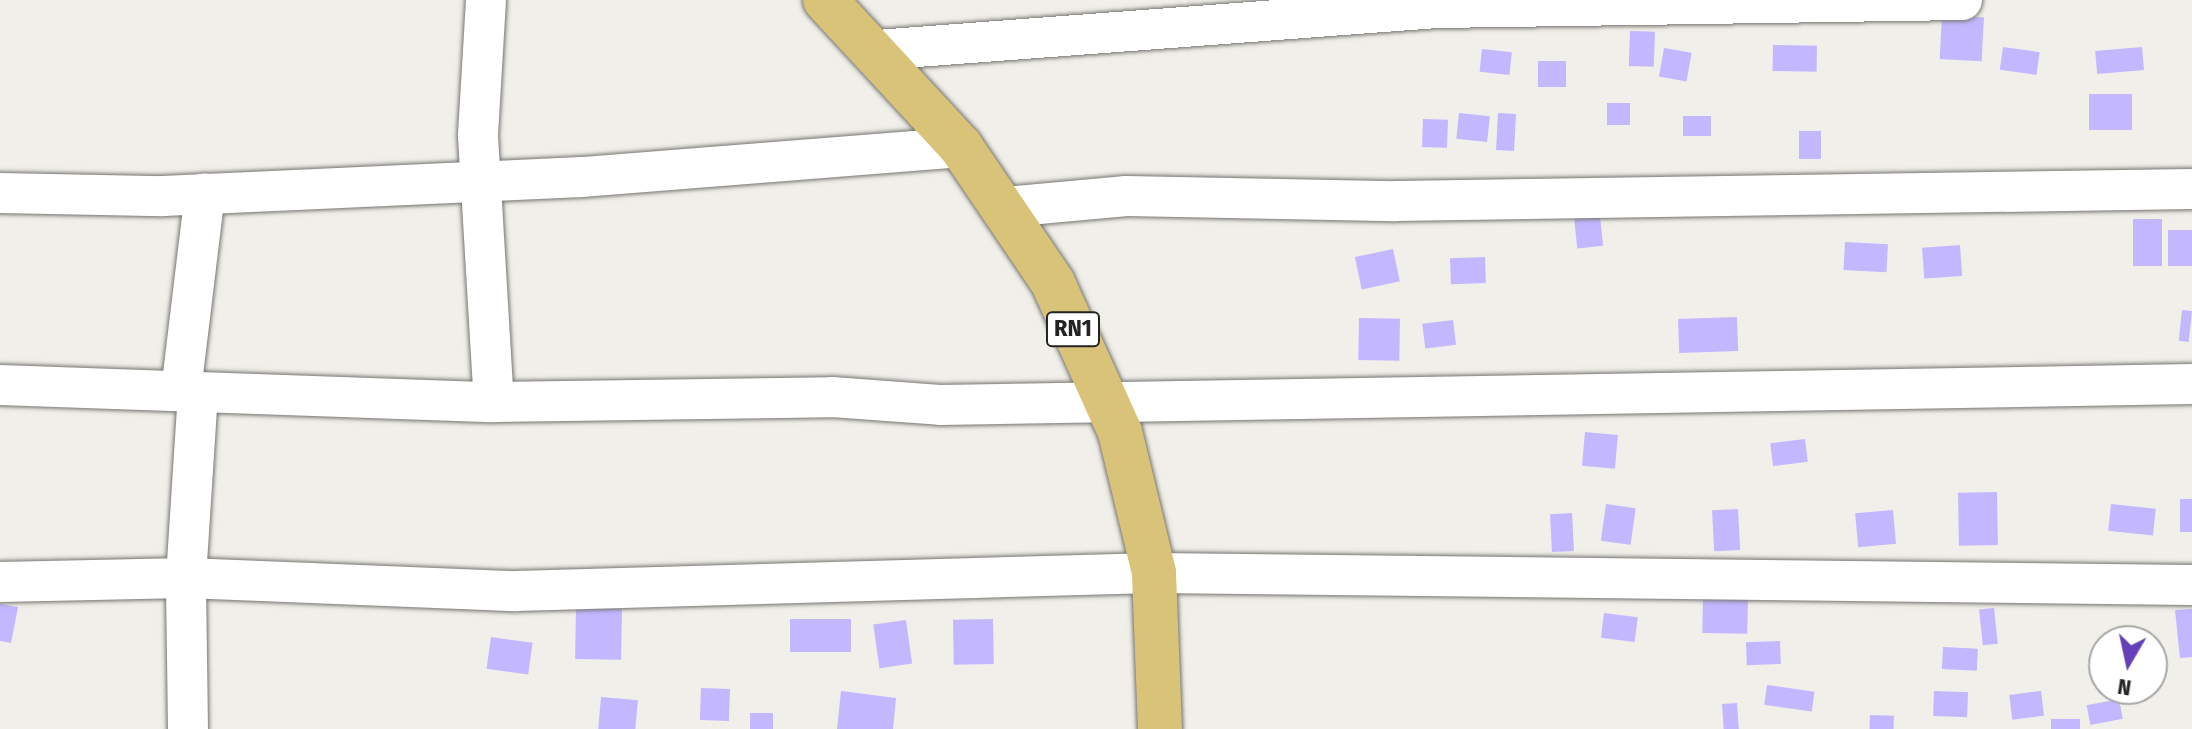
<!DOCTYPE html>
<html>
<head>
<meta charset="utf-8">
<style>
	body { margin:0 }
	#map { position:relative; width:2192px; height:729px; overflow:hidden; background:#f1efea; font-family:"Fira Sans Condensed",sans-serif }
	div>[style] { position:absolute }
	.building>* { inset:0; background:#c3b7ff; transform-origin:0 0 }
	.roads { filter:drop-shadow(0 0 2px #767570) drop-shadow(0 0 2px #767570) }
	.minor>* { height:40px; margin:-20px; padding:0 20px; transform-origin:20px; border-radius:20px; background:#fff }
	.highway>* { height:44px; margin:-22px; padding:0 22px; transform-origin:22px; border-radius:22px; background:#d9c379 }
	span { translate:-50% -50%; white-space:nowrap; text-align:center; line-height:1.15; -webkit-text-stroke:8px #fff; paint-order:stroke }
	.shield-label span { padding:2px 6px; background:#fff; border:2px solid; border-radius:6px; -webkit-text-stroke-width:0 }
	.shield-label { font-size:24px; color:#242321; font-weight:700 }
	.north { position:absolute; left:2088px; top:625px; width:80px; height:80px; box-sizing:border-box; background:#fff; border:2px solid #a7a7a6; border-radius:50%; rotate:189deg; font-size:22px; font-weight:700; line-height:32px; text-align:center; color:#242321 }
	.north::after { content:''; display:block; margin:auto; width:28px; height:36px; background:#6541b9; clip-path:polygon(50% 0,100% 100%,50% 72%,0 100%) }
</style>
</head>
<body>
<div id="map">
	<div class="building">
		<i style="left:1942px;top:15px;width:42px;height:44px;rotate:3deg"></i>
		<i style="left:1630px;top:31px;width:25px;height:35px;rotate:2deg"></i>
		<i style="left:1773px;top:45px;width:44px;height:26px;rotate:1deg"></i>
		<i style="left:2003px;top:47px;width:37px;height:23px;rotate:8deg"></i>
		<i style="left:2142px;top:47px;width:23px;height:47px;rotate:85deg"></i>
		<i style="left:1664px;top:48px;width:28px;height:29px;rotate:10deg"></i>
		<i style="left:1482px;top:49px;width:30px;height:23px;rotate:6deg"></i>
		<i style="left:1538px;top:61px;width:28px;height:26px"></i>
		<i style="left:2089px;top:94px;width:43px;height:36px"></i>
		<i style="left:1607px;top:103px;width:23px;height:22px"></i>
		<i style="left:1459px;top:113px;width:31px;height:26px;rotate:6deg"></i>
		<i style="left:1498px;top:113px;width:18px;height:37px;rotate:3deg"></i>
		<i style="left:1711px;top:116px;width:20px;height:28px;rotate:90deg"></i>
		<i style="left:1423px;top:119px;width:25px;height:28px;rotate:2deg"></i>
		<i style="left:1799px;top:131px;width:22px;height:28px"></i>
		<i style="left:1600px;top:216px;width:30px;height:26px;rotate:84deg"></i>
		<i style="left:2162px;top:219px;width:47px;height:29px;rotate:90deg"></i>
		<i style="left:2192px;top:230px;width:36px;height:24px;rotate:90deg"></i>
		<i style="left:1845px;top:242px;width:43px;height:28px;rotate:3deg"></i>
		<i style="left:1960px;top:245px;width:31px;height:38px;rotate:86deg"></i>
		<i style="left:1393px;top:249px;width:33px;height:39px;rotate:78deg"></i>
		<i style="left:1485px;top:257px;width:26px;height:35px;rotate:88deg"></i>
		<i style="left:2182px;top:310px;width:10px;height:31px;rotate:6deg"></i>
		<i style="left:1737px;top:317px;width:34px;height:59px;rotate:88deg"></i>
		<i style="left:1359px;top:318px;width:41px;height:42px;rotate:1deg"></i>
		<i style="left:1453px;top:320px;width:25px;height:31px;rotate:83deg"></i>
		<i style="left:1585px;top:432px;width:33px;height:34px;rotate:5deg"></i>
		<i style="left:1805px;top:439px;width:23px;height:35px;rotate:83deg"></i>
		<i style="left:1997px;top:492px;width:53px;height:39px;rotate:89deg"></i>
		<i style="left:2192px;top:499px;width:33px;height:12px;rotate:90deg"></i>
		<i style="left:1606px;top:504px;width:30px;height:37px;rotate:8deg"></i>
		<i style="left:2111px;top:504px;width:45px;height:27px;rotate:6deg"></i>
		<i style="left:1738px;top:509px;width:41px;height:26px;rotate:87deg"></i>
		<i style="left:1893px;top:510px;width:34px;height:38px;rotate:85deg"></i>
		<i style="left:1572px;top:513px;width:38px;height:22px;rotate:87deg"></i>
		<i style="left:1703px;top:594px;width:45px;height:39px;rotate:1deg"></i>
		<i style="clip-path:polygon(0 604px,18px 607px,11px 643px,0 641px)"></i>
		<i style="left:576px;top:608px;width:46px;height:51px;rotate:1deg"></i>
		<i style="left:1994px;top:608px;width:36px;height:15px;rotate:84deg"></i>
		<i style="clip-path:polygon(2192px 609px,2192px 657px,2180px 658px,2175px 610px)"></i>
		<i style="left:1604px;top:613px;width:34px;height:25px;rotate:7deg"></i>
		<i style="left:851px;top:619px;width:33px;height:61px;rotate:90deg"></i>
		<i style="left:993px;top:619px;width:45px;height:40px;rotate:89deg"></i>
		<i style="left:906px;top:620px;width:44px;height:33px;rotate:82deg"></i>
		<i style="left:491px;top:637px;width:42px;height:32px;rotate:8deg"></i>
		<i style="left:1780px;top:641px;width:23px;height:34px;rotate:88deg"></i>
		<i style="left:1943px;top:647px;width:35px;height:22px;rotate:3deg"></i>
		<i style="left:1767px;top:685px;width:48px;height:20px;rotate:8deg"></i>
		<i style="left:701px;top:688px;width:29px;height:32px;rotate:2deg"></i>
		<i style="clip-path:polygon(841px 691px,896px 698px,893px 729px,837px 729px)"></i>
		<i style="left:1934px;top:691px;width:34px;height:25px;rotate:2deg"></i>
		<i style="left:2041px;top:691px;width:25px;height:32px;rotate:83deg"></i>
		<i style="left:601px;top:697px;width:37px;height:32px;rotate:5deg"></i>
		<i style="left:2119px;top:699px;width:20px;height:33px;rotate:79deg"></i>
		<i style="left:1737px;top:703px;width:26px;height:15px;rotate:86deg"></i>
		<i style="left:750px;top:713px;width:23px;height:16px"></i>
		<i style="left:1870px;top:715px;width:24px;height:14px;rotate:2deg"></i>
		<i style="left:2051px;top:719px;width:29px;height:10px"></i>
	</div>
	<div class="roads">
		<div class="minor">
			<i style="left:486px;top:0;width:136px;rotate:93.4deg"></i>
			<i style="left:478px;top:136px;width:266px;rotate:86.6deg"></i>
			<i style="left:877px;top:50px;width:562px;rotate:-4.29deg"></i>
			<i style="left:1437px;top:8px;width:525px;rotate:-0.87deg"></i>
			<i style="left:0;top:193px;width:163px;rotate:1.1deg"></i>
			<i style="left:163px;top:196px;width:419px;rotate:-2.6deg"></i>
			<i style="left:582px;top:177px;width:380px;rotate:-4.5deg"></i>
			<i style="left:1006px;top:207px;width:121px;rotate:-5.2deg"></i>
			<i style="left:1126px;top:196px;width:270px;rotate:1.1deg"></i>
			<i style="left:1396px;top:201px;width:796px;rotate:-0.86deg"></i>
			<i style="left:0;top:385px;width:494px;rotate:2deg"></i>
			<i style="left:494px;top:402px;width:338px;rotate:-0.8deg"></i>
			<i style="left:832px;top:397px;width:108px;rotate:4.2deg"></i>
			<i style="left:940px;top:405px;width:1252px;rotate:-0.96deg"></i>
			<i style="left:181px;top:391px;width:199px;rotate:-83.1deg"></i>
			<i style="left:0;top:582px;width:186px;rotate:-1.2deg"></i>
			<i style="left:186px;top:578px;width:330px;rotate:2.3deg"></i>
			<i style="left:516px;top:591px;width:638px;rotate:-1.62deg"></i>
			<i style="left:1154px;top:573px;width:1038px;rotate:0.66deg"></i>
			<i style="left:188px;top:729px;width:151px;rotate:-90.8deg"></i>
			<i style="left:186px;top:578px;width:186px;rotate:-86.3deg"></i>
		</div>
		<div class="highway">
			<i style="left:825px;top:0;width:200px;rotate:47.2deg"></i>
			<i style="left:961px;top:147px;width:164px;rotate:55.9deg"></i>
			<i style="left:1053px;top:283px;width:163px;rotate:65.8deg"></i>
			<i style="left:1120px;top:432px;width:145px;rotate:76.4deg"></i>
			<i style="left:1154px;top:573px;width:156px;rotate:87.8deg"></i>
		</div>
	</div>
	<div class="shield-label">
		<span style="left:1073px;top:329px">RN1</span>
	</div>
	<div class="north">N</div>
</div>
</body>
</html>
